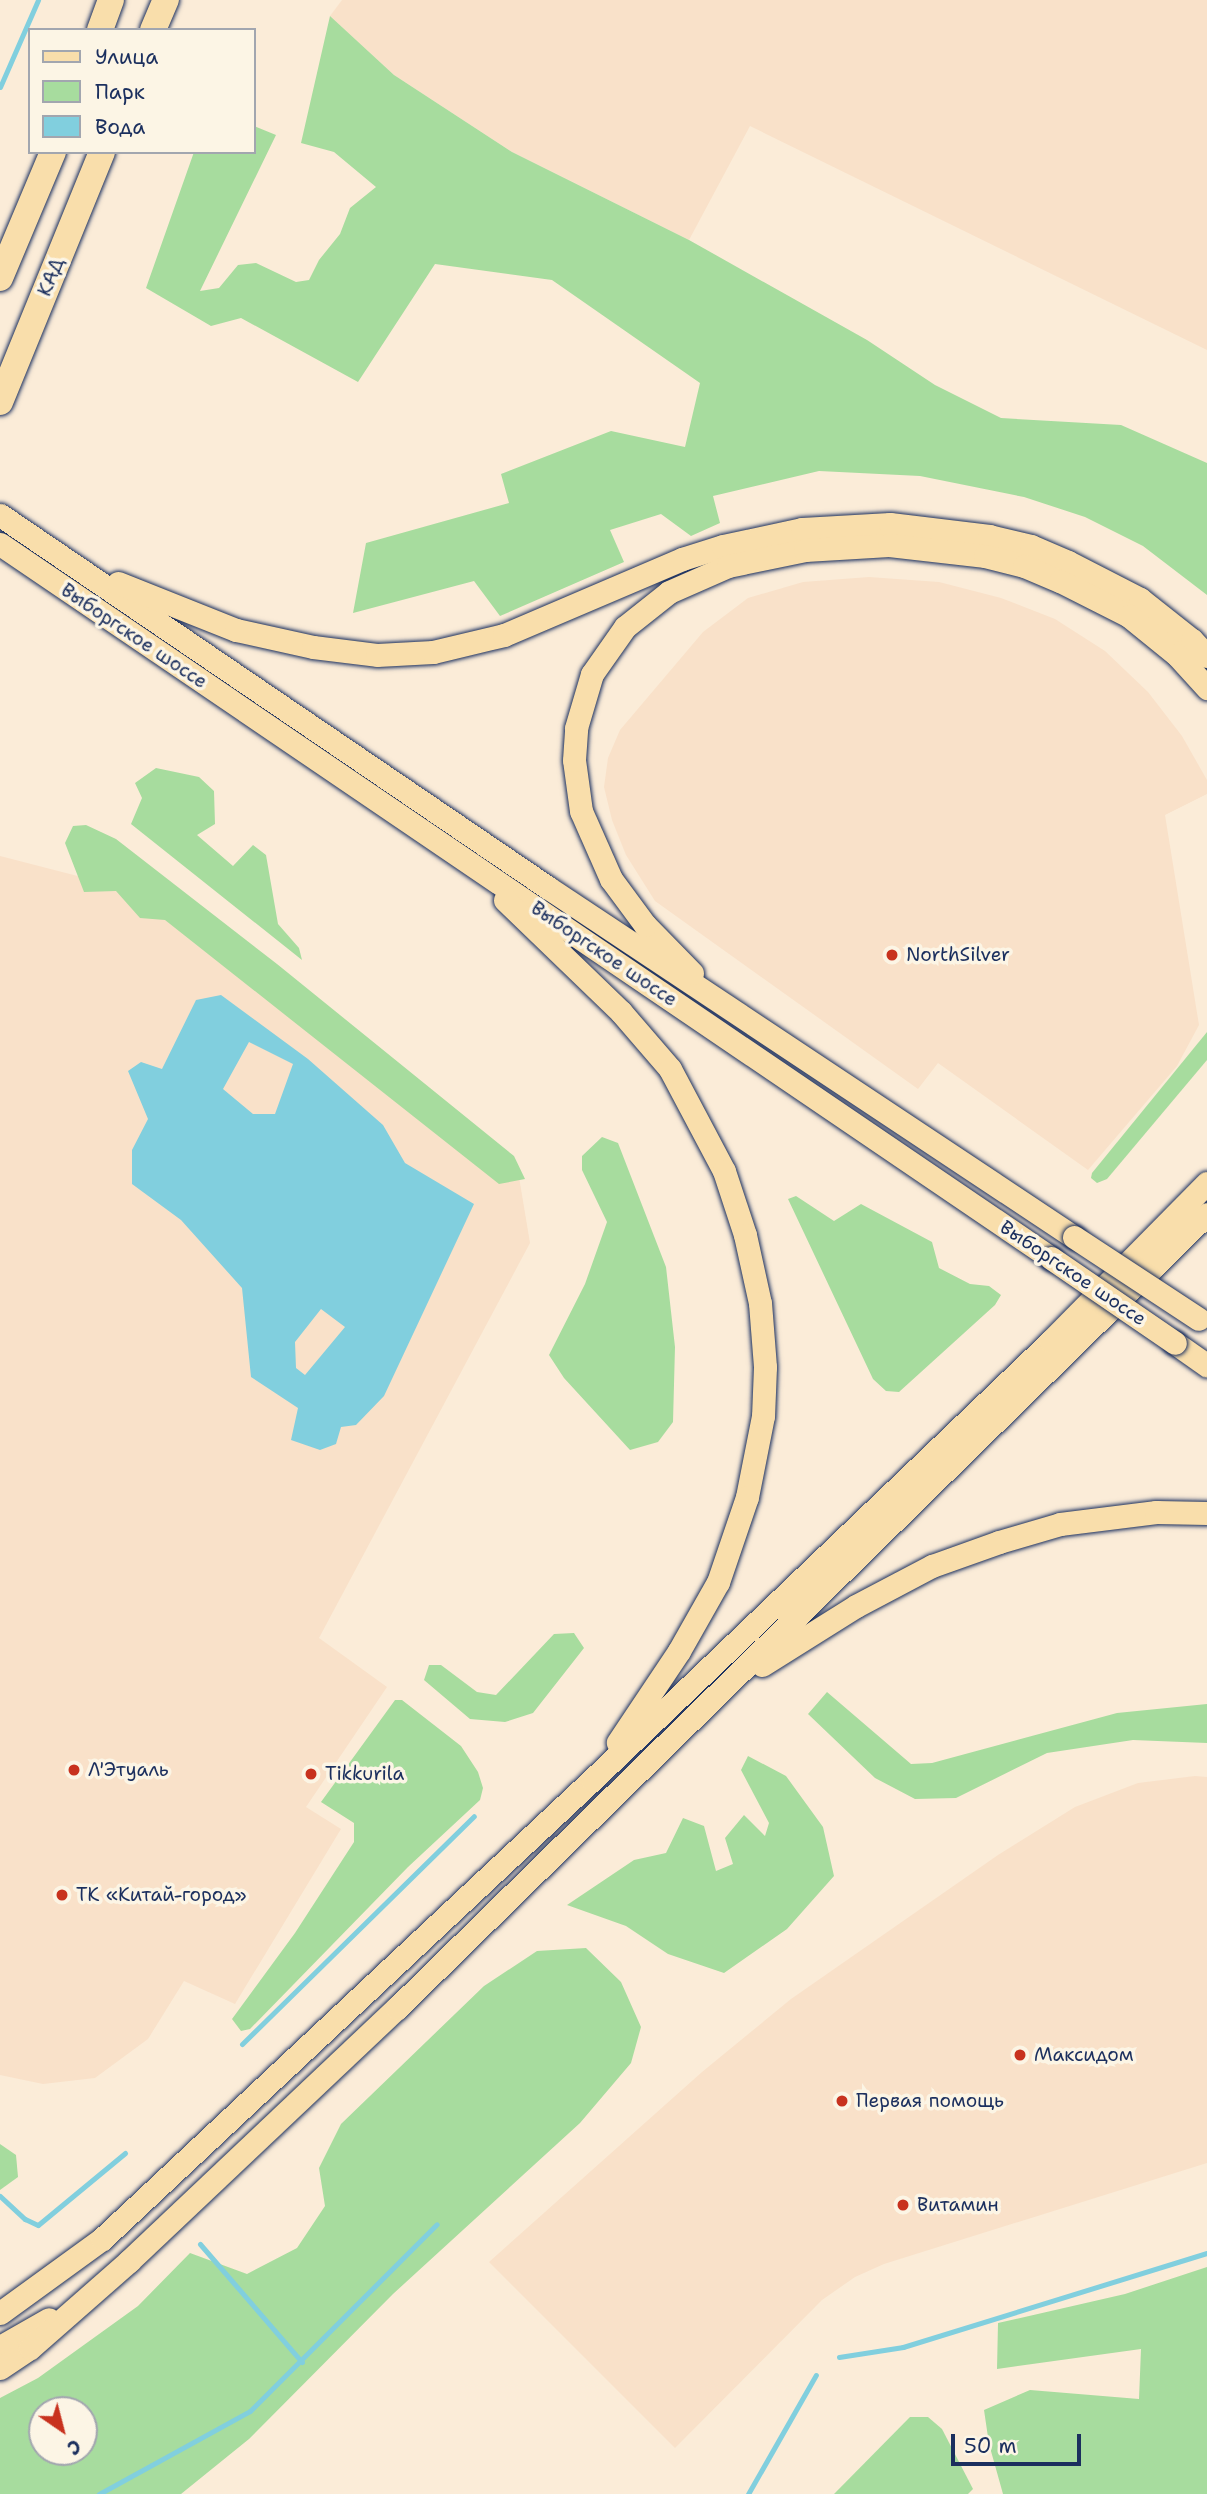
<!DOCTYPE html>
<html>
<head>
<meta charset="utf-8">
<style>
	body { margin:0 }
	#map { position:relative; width:1207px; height:2494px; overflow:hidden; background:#fbecd8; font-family:"Shantell Sans",sans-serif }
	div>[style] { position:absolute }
	.built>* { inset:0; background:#f9e1c9 }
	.green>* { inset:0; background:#a7dc9e }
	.water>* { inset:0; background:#81cfde }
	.stream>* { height:5px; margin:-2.5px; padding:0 2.5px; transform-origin:2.5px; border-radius:2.5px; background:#81cfde }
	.roads { filter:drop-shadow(0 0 2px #1b2f5e) drop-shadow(0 0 2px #1b2f5e) }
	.primary>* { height:23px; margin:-11.5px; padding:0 11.5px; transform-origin:11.5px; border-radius:11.5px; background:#f9deab }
	.highway>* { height:26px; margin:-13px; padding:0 13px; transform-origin:13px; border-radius:13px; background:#f9deab }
	.bridges { filter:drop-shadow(0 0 2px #1b2f5e) drop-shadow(0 0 2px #1b2f5e) }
	.primary-bridge>* { height:23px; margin:-11.5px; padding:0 11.5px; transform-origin:11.5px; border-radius:11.5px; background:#f9deab }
	.dots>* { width:19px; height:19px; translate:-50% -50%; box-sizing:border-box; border:4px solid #fcf5e5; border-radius:50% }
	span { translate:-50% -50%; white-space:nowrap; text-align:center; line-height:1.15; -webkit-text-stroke:7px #fcf5e5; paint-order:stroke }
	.street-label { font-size:19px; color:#1b2f5e }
	.poi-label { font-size:19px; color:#1b2f5e }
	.left { translate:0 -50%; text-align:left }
	.legend { position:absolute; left:28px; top:28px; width:228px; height:126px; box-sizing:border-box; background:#fcf5e5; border:2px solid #a2a6af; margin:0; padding:9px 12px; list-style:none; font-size:21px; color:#1b2f5e }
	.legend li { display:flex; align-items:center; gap:14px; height:35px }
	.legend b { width:35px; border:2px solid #a2a6af }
	.north { position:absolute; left:28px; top:2396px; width:70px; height:70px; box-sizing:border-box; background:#fcf5e5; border:2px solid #a2a6af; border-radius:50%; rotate:145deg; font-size:19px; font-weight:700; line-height:28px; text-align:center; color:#1b2f5e }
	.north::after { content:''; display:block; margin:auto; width:24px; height:32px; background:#c8321e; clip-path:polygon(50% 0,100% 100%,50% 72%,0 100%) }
	.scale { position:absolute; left:951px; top:2434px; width:130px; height:32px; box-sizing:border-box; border:4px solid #1b2f5e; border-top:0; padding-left:9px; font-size:21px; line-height:24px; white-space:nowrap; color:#1b2f5e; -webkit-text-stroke:5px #fcf5e5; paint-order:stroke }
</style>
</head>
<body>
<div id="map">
	<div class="built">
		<i style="clip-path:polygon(342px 0,1207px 0,1207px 350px,750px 126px,689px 240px,512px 152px,394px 75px,330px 16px)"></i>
		<i style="clip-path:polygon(869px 577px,939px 582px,1001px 598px,1055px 619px,1105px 651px,1148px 692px,1182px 736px,1207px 780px,1207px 794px,1165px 815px,1199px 1025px,1177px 1066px,1088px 1170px,938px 1063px,918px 1089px,655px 901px,626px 855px,612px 820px,604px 787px,608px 758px,620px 730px,703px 632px,748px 598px,803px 582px)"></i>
		<i style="clip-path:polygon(0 856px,155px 896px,518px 1171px,530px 1243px,319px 1638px,387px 1687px,306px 1807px,341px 1829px,235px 2004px,184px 1981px,148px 2039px,95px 2078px,43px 2084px,0 2075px)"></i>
		<i style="clip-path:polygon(1195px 1776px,1207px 1777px,1207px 2163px,884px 2264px,855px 2277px,822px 2300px,675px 2448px,489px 2262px,702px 2072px,791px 1999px,998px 1855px,1075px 1807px,1138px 1783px)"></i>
	</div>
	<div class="green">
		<i style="clip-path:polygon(330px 16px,394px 75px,512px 152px,689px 240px,867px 340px,935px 385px,1001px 418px,1121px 425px,1207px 463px,1207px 595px,1143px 546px,1085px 517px,1024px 497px,920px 476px,819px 471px,713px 496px,720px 523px,691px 536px,661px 514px,610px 530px,624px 562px,500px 616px,474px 581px,353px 613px,366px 543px,509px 503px,501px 474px,611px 431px,685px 447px,700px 383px,552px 280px,435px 264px,358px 382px,241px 318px,211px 326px,146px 288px,194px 152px,254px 152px,254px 126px,276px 135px,200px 291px,219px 288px,238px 265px,256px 263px,296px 282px,309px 280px,319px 260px,340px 234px,350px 208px,376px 187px,334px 152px,301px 143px)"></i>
		<i style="clip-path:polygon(156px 768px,199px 777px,214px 791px,215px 824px,197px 835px,233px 866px,253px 845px,266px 855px,278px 924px,299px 948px,302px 960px,131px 824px,142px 798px,135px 783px)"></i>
		<i style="clip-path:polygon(86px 825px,116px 839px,277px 964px,514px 1156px,525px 1179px,499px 1184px,165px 920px,140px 918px,116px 891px,84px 892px,65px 843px,73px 826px)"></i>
		<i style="clip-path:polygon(1207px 1032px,1207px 1060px,1107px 1179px,1097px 1183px,1091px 1178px,1092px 1173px)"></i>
		<i style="clip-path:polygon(602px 1137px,618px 1143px,666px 1267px,675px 1347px,673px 1422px,658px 1442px,630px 1450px,564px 1378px,549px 1355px,585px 1284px,607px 1222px,582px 1170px,582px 1156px)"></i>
		<i style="clip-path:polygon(796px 1196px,834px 1221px,861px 1204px,932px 1242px,939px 1268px,970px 1284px,989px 1286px,1001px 1295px,995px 1305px,899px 1392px,886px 1391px,873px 1379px,788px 1199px)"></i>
		<i style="clip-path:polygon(574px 1633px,584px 1648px,533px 1713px,505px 1722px,470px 1719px,424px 1680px,429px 1665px,441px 1665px,477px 1692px,496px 1695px,554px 1634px)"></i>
		<i style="clip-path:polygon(827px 1692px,911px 1764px,932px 1763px,1117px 1713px,1207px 1704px,1207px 1743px,1133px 1740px,1047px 1753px,956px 1798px,915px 1799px,875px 1778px,808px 1714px)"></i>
		<i style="clip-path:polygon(395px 1700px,402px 1700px,461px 1746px,478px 1772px,483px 1788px,480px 1800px,408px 1867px,250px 2029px,241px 2031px,232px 2019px,295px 1933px,354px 1842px,354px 1823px,321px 1802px)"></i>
		<i style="clip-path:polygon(748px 1756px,786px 1776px,823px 1827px,834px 1876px,787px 1929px,724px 1973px,668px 1954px,626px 1926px,567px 1905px,634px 1860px,666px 1853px,683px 1818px,704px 1826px,716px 1871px,733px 1864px,725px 1838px,744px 1815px,765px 1836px,769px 1823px,741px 1770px)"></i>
		<i style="clip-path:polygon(evenodd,586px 1948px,621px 1982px,641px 2027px,631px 2063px,580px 2123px,393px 2294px,249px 2439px,181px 2494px,0 2494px,0 2398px,38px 2378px,138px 2306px,190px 2253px,247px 2274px,297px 2248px,325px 2206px,319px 2168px,341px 2124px,484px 1986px,537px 1951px,586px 1948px,42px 2410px,84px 2410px,84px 2452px,42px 2452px,42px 2410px)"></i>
		<i style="clip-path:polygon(0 2144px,16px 2155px,18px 2177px,0 2190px)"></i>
		<i style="clip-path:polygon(1207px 2267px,1207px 2494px,1003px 2494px,989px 2444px,984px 2410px,1030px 2390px,1139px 2399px,1141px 2349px,997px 2369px,998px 2323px,1125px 2294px)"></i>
		<i style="clip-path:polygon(910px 2417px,928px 2417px,942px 2429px,973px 2489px,968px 2494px,834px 2494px)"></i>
	</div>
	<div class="water">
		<i style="clip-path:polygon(evenodd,221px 995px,308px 1059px,383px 1125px,405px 1163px,474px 1204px,384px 1396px,356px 1425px,341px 1427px,336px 1444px,320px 1450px,291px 1440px,298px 1408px,251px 1377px,242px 1288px,181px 1220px,132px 1184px,132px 1150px,148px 1119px,128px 1071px,141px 1062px,162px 1069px,196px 1000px,221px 995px,249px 1042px,293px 1064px,275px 1114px,253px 1114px,223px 1089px,249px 1042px,221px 995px,321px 1309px,345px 1327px,305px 1375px,296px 1368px,295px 1342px,321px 1309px)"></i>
	</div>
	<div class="stream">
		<i style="left:0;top:87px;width:95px;rotate:-66.4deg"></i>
		<i style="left:242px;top:2044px;width:325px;rotate:-44.5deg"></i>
		<i style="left:0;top:2196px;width:34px;rotate:43deg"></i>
		<i style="left:25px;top:2219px;width:14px;rotate:25deg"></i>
		<i style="left:38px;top:2225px;width:113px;rotate:-39.6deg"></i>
		<i style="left:200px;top:2244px;width:156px;rotate:49.2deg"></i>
		<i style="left:839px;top:2357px;width:65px;rotate:-8.9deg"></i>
		<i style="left:903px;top:2347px;width:318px;rotate:-17.2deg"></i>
		<i style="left:99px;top:2494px;width:172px;rotate:-28.8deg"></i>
		<i style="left:250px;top:2411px;width:264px;rotate:-45deg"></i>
		<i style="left:748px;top:2494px;width:137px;rotate:-60.3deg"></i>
	</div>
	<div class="roads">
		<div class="primary">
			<i style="left:0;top:515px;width:662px;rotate:34.22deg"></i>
			<i style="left:547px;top:887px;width:633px;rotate:33.59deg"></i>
			<i style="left:0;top:544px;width:1271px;rotate:34.19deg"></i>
			<i style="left:118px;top:583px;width:127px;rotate:21.7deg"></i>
			<i style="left:236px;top:630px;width:79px;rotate:12.4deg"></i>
			<i style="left:313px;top:647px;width:64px;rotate:7.1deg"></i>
			<i style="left:377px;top:655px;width:56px;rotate:-3.1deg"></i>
			<i style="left:433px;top:652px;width:73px;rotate:-13.5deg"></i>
			<i style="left:504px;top:635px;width:194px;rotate:-23.1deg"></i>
			<i style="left:682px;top:559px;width:43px;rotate:-17.6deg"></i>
			<i style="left:723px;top:546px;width:81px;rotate:-12.1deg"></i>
			<i style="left:802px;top:529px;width:88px;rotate:-3.3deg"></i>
			<i style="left:890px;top:524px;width:100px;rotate:6.9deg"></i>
			<i style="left:989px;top:536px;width:43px;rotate:13.4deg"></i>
			<i style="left:1031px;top:546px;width:40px;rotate:23.4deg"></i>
			<i style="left:1068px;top:562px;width:81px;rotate:27.2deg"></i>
			<i style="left:1140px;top:599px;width:66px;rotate:38.3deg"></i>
			<i style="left:1192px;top:640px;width:22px;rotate:47deg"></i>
			<i style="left:505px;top:900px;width:161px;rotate:44deg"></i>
			<i style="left:621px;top:1012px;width:75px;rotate:49.3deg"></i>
			<i style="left:670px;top:1069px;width:115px;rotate:62.1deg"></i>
			<i style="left:724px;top:1171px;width:67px;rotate:71.8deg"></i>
			<i style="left:745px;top:1235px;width:70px;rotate:77.6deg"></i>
			<i style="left:760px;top:1303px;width:64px;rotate:85.5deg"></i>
			<i style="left:765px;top:1367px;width:49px;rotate:92.3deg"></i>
			<i style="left:763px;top:1416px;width:83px;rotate:101.2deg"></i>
			<i style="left:747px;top:1497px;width:90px;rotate:108.8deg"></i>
			<i style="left:718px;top:1582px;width:79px;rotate:119.5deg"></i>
			<i style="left:679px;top:1651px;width:110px;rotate:123.8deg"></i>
			<i style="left:692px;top:973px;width:67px;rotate:-134.4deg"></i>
			<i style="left:645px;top:925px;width:57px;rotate:-126.5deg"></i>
			<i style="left:611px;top:879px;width:74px;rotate:-113.8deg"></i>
			<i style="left:581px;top:811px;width:51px;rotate:-97.8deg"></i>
			<i style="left:574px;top:760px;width:32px;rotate:-86deg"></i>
			<i style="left:576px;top:728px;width:56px;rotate:-73.5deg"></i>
			<i style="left:592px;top:674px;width:57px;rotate:-54.9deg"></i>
			<i style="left:625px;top:627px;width:56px;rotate:-38.5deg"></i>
			<i style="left:669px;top:592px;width:64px;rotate:-23.8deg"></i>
			<i style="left:728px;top:566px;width:79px;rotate:-11.7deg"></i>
			<i style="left:805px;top:550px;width:84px;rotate:-3.4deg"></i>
			<i style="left:889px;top:545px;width:97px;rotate:6.5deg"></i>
			<i style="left:985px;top:556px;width:40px;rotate:14.4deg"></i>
			<i style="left:1024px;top:566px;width:39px;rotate:23deg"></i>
			<i style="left:1060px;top:581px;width:77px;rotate:26.9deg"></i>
			<i style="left:1129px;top:616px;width:62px;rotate:39.1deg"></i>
			<i style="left:1177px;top:655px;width:45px;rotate:47.7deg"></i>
			<i style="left:1175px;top:1343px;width:39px;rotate:35deg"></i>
			<i style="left:762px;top:1665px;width:111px;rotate:-32.1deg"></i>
			<i style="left:856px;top:1606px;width:86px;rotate:-27.8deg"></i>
			<i style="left:932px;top:1566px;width:71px;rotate:-19.7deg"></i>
			<i style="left:999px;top:1542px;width:64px;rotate:-16.4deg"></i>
			<i style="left:1060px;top:1524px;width:97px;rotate:-7.1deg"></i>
			<i style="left:1156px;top:1512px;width:51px;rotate:1.1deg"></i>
			<i style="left:0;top:2313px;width:126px;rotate:-36deg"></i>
			<i style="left:102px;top:2239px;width:671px;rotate:-43.13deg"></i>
			<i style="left:592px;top:1780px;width:635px;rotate:-43.72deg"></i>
			<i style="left:1051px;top:1341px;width:222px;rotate:-45.4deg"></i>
			<i style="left:0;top:2347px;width:56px;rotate:-29.7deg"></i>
			<i style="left:0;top:2368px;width:36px;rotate:-34deg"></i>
			<i style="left:30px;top:2348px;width:132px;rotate:-41.3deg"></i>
			<i style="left:129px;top:2261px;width:369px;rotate:-43.4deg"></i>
			<i style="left:397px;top:2008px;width:1134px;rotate:-44.43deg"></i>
		</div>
		<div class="highway">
			<i style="left:100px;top:30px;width:32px;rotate:-70deg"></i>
			<i style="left:153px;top:30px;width:33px;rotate:-67deg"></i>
			<i style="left:0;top:278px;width:137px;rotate:-67.2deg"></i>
			<i style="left:0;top:402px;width:270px;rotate:-67.8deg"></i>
		</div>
	</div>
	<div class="bridges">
		<div class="primary-bridge">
			<i style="left:1074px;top:1237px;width:149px;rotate:33.3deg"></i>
			<i style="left:1051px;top:1258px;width:150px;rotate:34.4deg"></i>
		</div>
	</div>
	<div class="dots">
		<i style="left:892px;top:955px;background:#c8321e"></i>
		<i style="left:74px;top:1770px;background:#c8321e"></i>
		<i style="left:311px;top:1774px;background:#c8321e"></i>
		<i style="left:62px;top:1895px;background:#c8321e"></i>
		<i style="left:1020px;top:2055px;background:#c8321e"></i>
		<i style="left:842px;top:2101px;background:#c8321e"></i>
		<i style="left:903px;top:2205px;background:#c8321e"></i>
	</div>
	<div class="street-label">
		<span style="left:51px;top:277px;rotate:-68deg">КАД</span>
		<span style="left:134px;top:636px;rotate:34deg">Выборгское шоссе</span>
		<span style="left:604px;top:954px;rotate:34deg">Выборгское шоссе</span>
		<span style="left:1073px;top:1273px;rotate:34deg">Выборгское шоссе</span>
	</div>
	<div class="poi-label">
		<span class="left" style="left:906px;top:955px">NorthSilver</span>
		<span class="left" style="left:88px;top:1770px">Л'Этуаль</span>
		<span class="left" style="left:325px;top:1774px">Tikkurila</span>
		<span class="left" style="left:76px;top:1895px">ТК «Китай-город»</span>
		<span class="left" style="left:1034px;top:2055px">Максидом</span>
		<span class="left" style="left:856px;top:2101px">Первая помощь</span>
		<span class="left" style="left:917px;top:2205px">Витамин</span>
	</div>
	<ul class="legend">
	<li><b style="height:9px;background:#f9deab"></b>Улица</li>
	<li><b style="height:19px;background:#a7dc9e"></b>Парк</li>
	<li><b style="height:19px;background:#81cfde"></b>Вода</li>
	</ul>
	<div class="north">С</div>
	<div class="scale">50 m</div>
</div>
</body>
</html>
